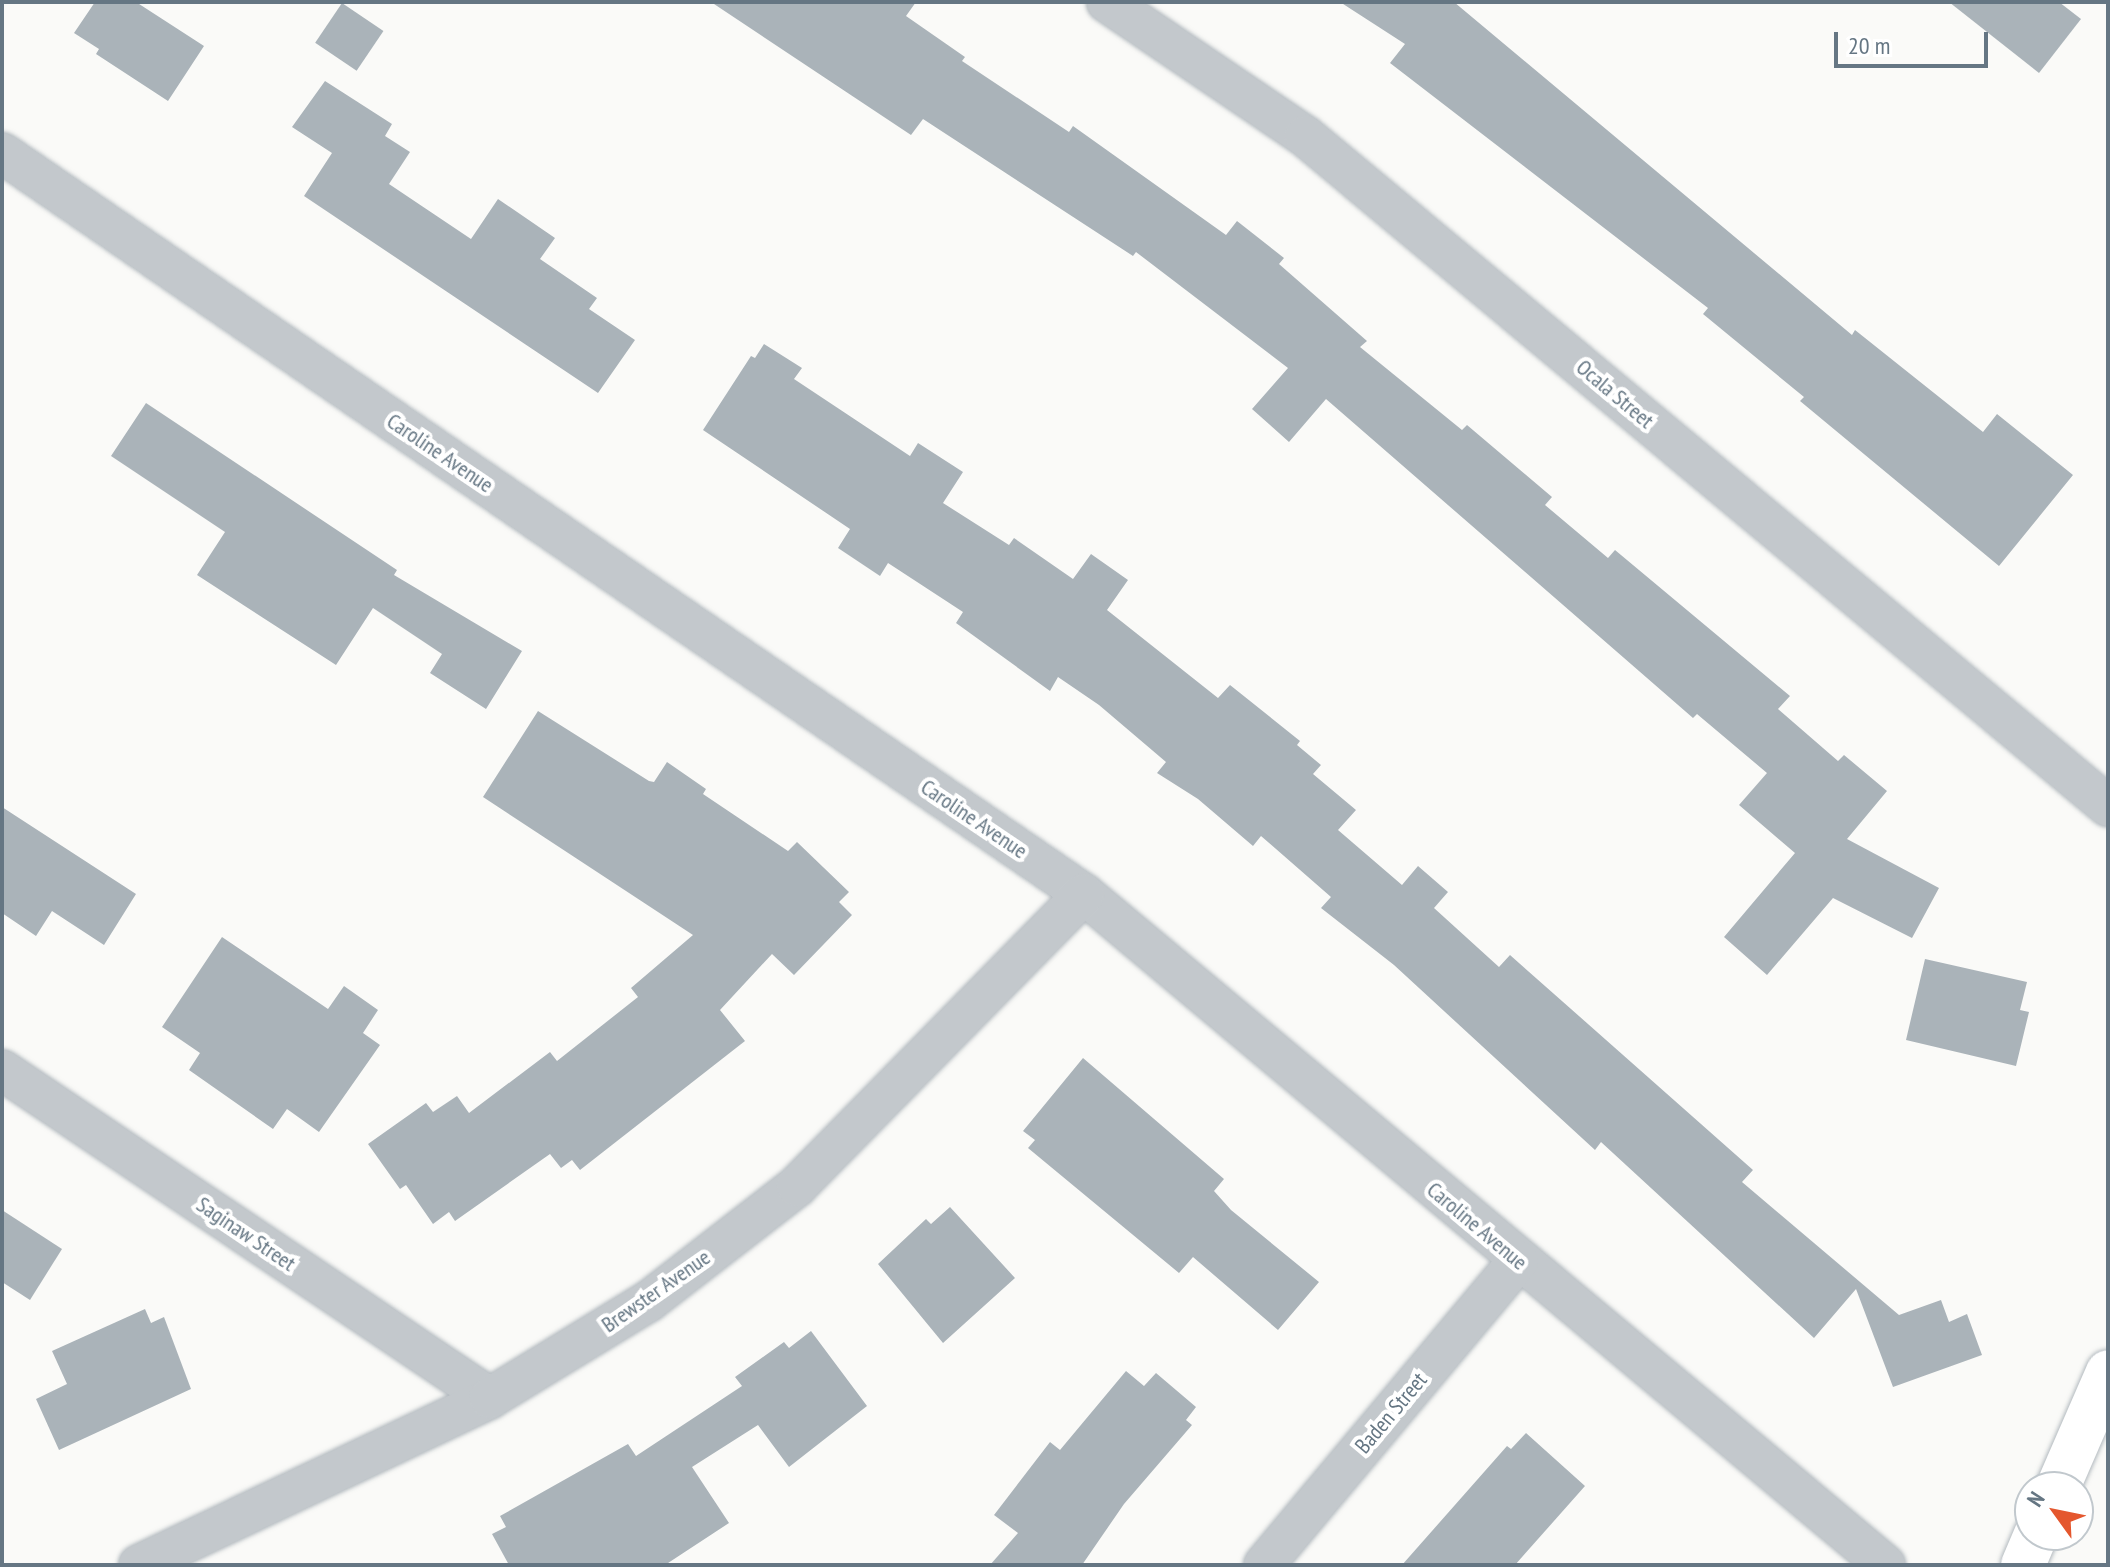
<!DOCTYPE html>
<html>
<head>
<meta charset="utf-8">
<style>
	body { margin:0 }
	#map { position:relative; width:2110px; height:1567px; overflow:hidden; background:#fafaf8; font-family:"PT Sans Narrow",sans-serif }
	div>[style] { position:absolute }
	.building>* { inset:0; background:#aab3b9; transform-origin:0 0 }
	.roads { filter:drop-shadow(0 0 2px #b3babf) drop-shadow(0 0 2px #b3babf) }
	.street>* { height:40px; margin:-20px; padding:0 20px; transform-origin:20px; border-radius:20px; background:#c3c8cc }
	.secondary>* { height:44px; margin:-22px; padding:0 22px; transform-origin:22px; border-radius:22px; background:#fff }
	span { translate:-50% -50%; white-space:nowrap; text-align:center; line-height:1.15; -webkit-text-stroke:8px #fff; paint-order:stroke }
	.street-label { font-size:22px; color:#657683 }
	.frame { position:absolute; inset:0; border:4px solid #657683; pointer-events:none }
	.north { position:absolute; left:2014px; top:1471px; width:80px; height:80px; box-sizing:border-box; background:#fff; border:2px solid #c1c8cd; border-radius:50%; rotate:303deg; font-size:22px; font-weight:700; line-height:32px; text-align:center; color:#657683 }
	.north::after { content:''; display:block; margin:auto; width:28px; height:36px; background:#e4572e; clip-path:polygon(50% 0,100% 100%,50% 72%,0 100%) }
	.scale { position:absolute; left:1834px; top:32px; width:154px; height:36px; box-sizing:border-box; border:4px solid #657683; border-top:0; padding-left:10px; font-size:24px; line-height:28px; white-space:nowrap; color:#657683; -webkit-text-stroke:6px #fff; paint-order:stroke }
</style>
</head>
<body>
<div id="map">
	<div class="building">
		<i style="clip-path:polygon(95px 2px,136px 2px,204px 46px,168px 101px,96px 54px,99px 49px,74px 33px)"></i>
		<i style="clip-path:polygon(711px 2px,916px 2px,906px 16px,965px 57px,962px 61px,1069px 132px,1073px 126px,1226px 235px,1237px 221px,1284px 258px,1279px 264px,1367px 341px,1360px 347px,1462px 430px,1467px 425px,1552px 497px,1545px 505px,1608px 558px,1615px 550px,1790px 696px,1778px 709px,1838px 761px,1844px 755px,1887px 791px,1847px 839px,1939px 888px,1912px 938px,1833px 898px,1767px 975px,1724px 937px,1795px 853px,1739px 805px,1767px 773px,1697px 714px,1693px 718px,1326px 399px,1289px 442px,1252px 409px,1288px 368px,1136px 252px,1133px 256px,923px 119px,911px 135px)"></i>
		<i style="clip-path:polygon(1340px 2px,1454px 2px,1852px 335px,1855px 330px,1983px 432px,1997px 414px,2073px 475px,1999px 566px,1800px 401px,1804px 397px,1703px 314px,1708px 308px,1390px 63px,1405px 44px)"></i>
		<i style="clip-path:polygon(1949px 2px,2059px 2px,2081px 19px,2039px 73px)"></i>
		<i style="left:342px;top:3px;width:50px;height:48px;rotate:34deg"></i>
		<i style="clip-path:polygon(325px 81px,392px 124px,385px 136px,410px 152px,389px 184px,471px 239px,498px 199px,555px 238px,540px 259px,597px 298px,589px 309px,635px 340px,598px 393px,304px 196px,332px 153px,292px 127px)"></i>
		<i style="clip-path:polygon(764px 344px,802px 368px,794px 379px,910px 456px,918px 443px,963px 472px,943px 503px,1009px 545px,1014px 538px,1073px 579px,1091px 554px,1128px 580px,1107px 610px,1218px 698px,1230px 685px,1300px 741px,1297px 745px,1321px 765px,1313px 774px,1356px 810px,1338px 830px,1402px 885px,1418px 866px,1448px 892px,1434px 908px,1499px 967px,1510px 955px,1753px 1170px,1742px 1182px,1899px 1315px,1941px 1300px,1949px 1322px,1967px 1314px,1982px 1355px,1893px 1387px,1856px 1289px,1814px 1338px,1601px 1142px,1595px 1150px,1394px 965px,1321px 908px,1331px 897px,1261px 836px,1253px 846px,1198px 799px,1157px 773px,1166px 762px,1099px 705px,1058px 677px,1050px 691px,956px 623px,963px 612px,888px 563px,880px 576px,838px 548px,850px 529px,703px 430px,751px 356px,755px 358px)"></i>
		<i style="clip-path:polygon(146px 403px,397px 570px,394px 575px,522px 651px,486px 709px,430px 673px,442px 654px,373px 608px,336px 665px,197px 575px,225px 532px,111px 456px)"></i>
		<i style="clip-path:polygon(538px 711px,649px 781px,654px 782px,667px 762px,706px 789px,703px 794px,788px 851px,797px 842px,849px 892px,839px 902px,852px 915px,794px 975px,772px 954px,720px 1010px,745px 1041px,580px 1170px,572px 1160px,561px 1168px,550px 1154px,455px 1221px,449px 1212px,433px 1224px,406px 1185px,400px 1189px,368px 1144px,426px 1103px,433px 1112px,457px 1096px,469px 1113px,550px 1052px,557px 1061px,638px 997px,631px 988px,693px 935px,483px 797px)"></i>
		<i style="clip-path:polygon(2px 807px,136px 894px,104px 945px,52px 911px,36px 936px,2px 913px)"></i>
		<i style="clip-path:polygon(222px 937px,328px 1009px,344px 986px,378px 1010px,363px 1033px,380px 1045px,319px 1132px,287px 1109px,273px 1129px,189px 1070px,200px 1053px,162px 1027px)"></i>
		<i style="clip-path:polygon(1925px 959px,2027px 982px,2020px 1010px,2029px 1012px,2016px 1066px,1906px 1040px)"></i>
		<i style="clip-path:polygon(1083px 1058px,1224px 1179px,1214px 1191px,1231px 1210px,1319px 1282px,1278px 1330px,1193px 1257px,1179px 1273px,1028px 1148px,1035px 1140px,1023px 1131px)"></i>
		<i style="clip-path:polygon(950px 1207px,1015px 1278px,943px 1343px,878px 1264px,926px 1219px,931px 1224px)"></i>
		<i style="clip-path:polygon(2px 1210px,62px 1249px,30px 1300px,2px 1282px)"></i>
		<i style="clip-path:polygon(145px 1309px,151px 1323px,164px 1317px,191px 1389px,59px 1450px,36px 1399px,67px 1384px,52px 1351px)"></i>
		<i style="clip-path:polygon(811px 1331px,867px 1406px,789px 1467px,758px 1425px,692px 1467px,729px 1523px,665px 1565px,509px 1565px,492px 1534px,506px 1527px,500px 1516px,628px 1444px,636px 1456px,742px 1386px,735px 1377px,784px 1342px,789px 1348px)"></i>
		<i style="clip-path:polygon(1126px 1371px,1144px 1386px,1156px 1373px,1196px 1407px,1186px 1420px,1192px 1425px,1124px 1504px,1082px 1565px,990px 1565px,1018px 1533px,994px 1515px,1050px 1442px,1060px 1450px)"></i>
		<i style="clip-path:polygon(1526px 1433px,1585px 1486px,1515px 1565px,1402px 1565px,1507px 1446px,1511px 1449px)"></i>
	</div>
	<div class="roads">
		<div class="street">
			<i style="left:1107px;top:2px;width:239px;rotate:34.1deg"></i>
			<i style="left:1305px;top:136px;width:1046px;rotate:39.84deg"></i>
			<i style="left:2px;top:153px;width:1311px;rotate:34.41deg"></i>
			<i style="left:1084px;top:894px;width:1045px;rotate:39.95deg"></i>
			<i style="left:2px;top:1070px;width:588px;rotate:33.91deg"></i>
			<i style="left:139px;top:1565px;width:389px;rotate:-25.4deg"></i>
			<i style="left:490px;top:1398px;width:186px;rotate:-31.4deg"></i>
			<i style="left:649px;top:1301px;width:187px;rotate:-37.8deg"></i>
			<i style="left:797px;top:1186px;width:409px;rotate:-45.5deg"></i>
			<i style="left:1264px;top:1565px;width:396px;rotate:-50.1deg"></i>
		</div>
		<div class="secondary">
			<i style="left:2058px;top:1487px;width:125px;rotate:-66.5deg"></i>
			<i style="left:2023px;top:1565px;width:33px;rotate:-67deg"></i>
		</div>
	</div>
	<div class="street-label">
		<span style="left:1615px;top:394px;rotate:40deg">Ocala Street</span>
		<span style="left:440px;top:453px;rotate:34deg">Caroline Avenue</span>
		<span style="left:974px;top:819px;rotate:34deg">Caroline Avenue</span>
		<span style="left:1477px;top:1226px;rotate:40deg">Caroline Avenue</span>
		<span style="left:246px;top:1234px;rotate:34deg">Saginaw Street</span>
		<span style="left:656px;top:1291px;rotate:-35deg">Brewster Avenue</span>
		<span style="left:1391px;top:1413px;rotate:-50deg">Baden Street</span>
	</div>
	<div class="frame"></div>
	<div class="north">N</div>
	<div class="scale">20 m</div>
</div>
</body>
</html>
